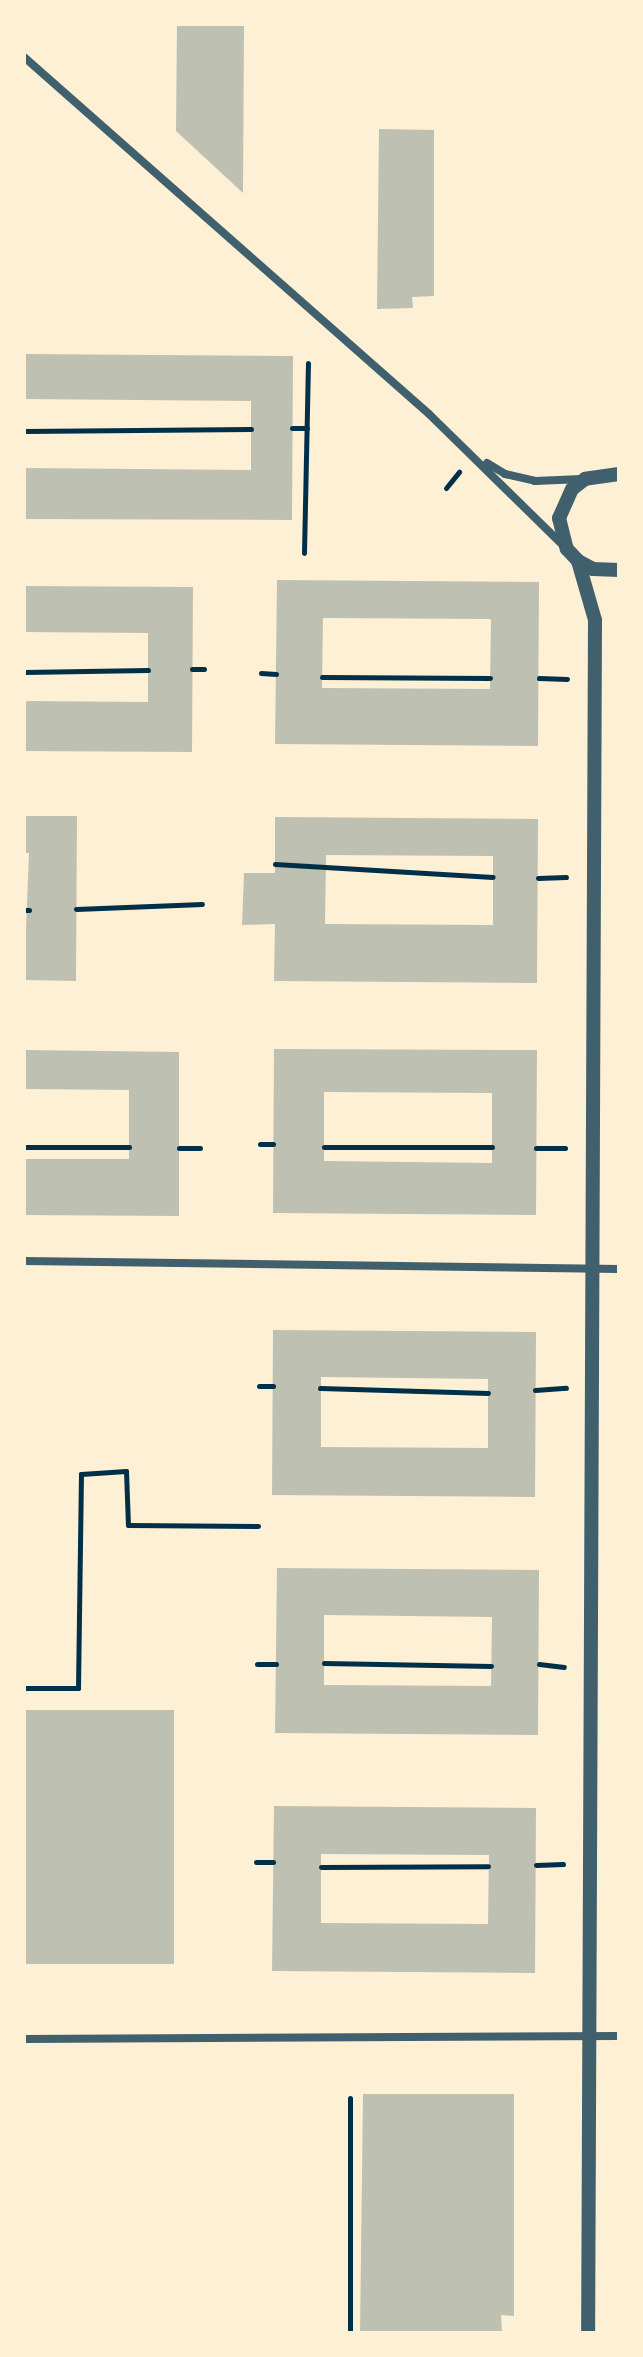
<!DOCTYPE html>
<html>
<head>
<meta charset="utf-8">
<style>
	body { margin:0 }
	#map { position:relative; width:643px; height:2357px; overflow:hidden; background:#fdf0d5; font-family:Helvetica,sans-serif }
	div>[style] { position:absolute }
	.building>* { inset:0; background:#bec0b2; transform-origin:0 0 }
	.path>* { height:5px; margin:-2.5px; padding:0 2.5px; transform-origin:2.5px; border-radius:2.5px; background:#003049 }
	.minor>* { height:8px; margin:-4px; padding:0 4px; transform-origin:4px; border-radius:4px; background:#3f606c }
	.tertiary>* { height:14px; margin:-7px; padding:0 7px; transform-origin:7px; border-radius:7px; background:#3f606c }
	span { translate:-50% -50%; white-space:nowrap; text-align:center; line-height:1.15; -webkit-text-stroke:8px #fdf0d5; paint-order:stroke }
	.frame { position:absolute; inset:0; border:26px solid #fdf0d5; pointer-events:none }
</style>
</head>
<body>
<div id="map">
	<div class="building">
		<i style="clip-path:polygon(177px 24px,244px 24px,243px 193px,176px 131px)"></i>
		<i style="clip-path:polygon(379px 129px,434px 130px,434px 296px,412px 297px,413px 308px,377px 309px)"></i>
		<i style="clip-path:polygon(24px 354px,293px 356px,292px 520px,24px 519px,24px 468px,251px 470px,251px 401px,24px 399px)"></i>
		<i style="clip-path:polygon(evenodd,277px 580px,539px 582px,538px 746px,275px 744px,277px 580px,323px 618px,491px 619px,490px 689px,322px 688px,323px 618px)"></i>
		<i style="clip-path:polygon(24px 586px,193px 587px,192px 752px,24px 751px,24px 701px,148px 702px,148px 633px,24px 632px)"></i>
		<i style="clip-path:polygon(24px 816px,77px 816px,76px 981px,24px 980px,29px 853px,24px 853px)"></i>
		<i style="clip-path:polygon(evenodd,275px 817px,538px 819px,537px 983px,274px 981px,275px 924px,242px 925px,244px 873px,275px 873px,275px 817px,326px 855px,493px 856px,493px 925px,325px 924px,326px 855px)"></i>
		<i style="clip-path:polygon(evenodd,274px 1049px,537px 1050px,536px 1215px,273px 1213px,274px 1049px,324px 1092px,492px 1093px,492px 1163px,324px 1161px,324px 1092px)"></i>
		<i style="clip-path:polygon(24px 1050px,179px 1052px,179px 1216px,24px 1215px,24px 1159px,129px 1159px,129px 1090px,24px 1089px)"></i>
		<i style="clip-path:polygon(evenodd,273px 1330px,536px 1332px,535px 1497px,272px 1495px,273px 1330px,321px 1377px,488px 1379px,488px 1448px,321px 1447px,321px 1377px)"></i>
		<i style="clip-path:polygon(evenodd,277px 1568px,539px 1570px,538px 1735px,275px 1733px,277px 1568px,324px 1615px,492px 1617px,491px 1686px,324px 1685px,324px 1615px)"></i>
		<i style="left:24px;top:1710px;width:150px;height:254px"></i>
		<i style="clip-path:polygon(evenodd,274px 1806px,536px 1808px,535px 1973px,272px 1971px,274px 1806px,321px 1854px,489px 1855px,488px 1924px,321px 1923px,321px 1854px)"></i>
		<i style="clip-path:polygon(363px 2094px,514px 2094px,514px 2316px,501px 2315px,502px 2333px,360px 2333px)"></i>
	</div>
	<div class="path">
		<i style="left:292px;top:428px;width:15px"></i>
		<i style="left:24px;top:431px;width:227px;rotate:-0.5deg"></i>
		<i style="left:446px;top:488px;width:21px;rotate:-51deg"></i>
		<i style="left:304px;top:553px;width:190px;rotate:-88.8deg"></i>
		<i style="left:192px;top:669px;width:12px"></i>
		<i style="left:24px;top:672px;width:124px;rotate:-0.9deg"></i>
		<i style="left:261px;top:673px;width:15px;rotate:4deg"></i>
		<i style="left:322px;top:677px;width:168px;rotate:0.3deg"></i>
		<i style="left:539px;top:678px;width:28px;rotate:2deg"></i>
		<i style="left:275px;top:864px;width:218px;rotate:3.4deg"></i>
		<i style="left:538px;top:878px;width:28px;rotate:-2deg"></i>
		<i style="left:76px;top:909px;width:126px;rotate:-2.3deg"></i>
		<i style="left:24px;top:910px;width:5px"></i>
		<i style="left:260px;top:1144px;width:13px"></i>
		<i style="left:24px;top:1147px;width:105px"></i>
		<i style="left:324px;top:1147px;width:168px"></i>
		<i style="left:179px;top:1148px;width:21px"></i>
		<i style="left:536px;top:1148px;width:29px"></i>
		<i style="left:259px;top:1386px;width:14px"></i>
		<i style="left:320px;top:1388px;width:168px;rotate:1.7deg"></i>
		<i style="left:535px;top:1390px;width:31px;rotate:-4deg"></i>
		<i style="left:324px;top:1663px;width:167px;rotate:1deg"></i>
		<i style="left:257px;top:1664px;width:19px"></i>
		<i style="left:539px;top:1664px;width:25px;rotate:7deg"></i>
		<i style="left:24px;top:1688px;width:54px"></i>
		<i style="left:78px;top:1688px;width:214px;rotate:-89.2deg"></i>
		<i style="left:81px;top:1474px;width:45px;rotate:-3.8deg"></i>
		<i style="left:126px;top:1471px;width:54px;rotate:87.9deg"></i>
		<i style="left:128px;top:1525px;width:130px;rotate:0.4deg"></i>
		<i style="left:256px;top:1862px;width:17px"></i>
		<i style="left:536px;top:1865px;width:27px;rotate:-2deg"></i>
		<i style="left:321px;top:1867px;width:167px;rotate:-0.3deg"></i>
		<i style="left:350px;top:2333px;width:235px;rotate:-90deg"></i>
	</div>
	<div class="minor">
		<i style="left:24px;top:57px;width:540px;rotate:41.4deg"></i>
		<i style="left:429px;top:414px;width:187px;rotate:44.4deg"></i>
		<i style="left:487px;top:463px;width:21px;rotate:31deg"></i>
		<i style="left:505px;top:474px;width:31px;rotate:13deg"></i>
		<i style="left:535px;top:481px;width:47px;rotate:-2.4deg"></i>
		<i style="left:24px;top:1261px;width:595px;rotate:0.77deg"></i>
		<i style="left:24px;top:2039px;width:595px;rotate:-0.29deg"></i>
	</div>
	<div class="tertiary">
		<i style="left:619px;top:474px;width:34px;rotate:172deg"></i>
		<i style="left:585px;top:479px;width:16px;rotate:142deg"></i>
		<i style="left:572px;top:489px;width:32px;rotate:114deg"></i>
		<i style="left:559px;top:518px;width:32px;rotate:76deg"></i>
		<i style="left:567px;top:549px;width:16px;rotate:47deg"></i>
		<i style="left:578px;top:561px;width:17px;rotate:28deg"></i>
		<i style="left:593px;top:569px;width:26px;rotate:2deg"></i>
		<i style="left:578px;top:561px;width:61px;rotate:73.9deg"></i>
		<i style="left:595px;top:620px;width:1713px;rotate:90.23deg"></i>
	</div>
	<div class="frame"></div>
</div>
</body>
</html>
